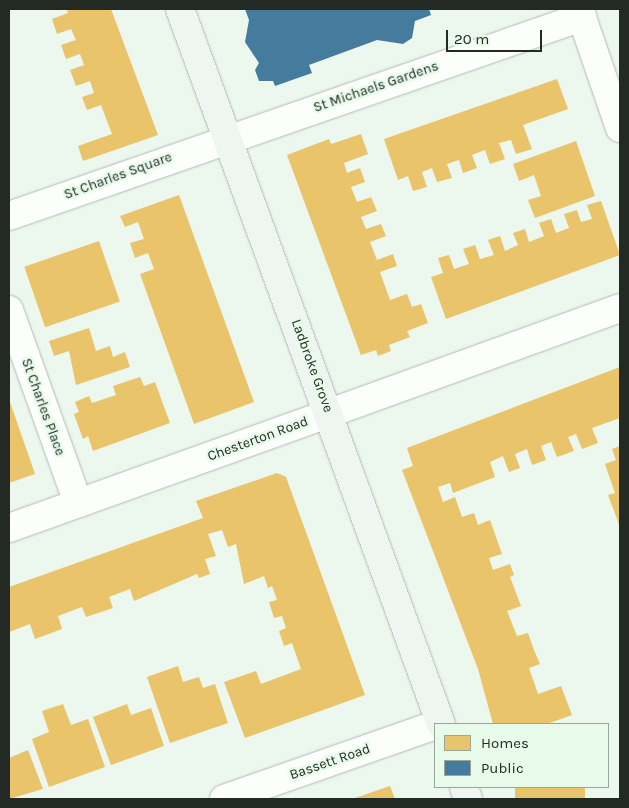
<!DOCTYPE html>
<html>
<head>
<meta charset="utf-8">
<style>
	body { margin:0 }
	#map { position:relative; width:629px; height:808px; overflow:hidden; background:#ecf7ee; font-family:Karla,sans-serif }
	div>[style] { position:absolute }
	.homes>* { inset:0; background:#e9c46a; transform-origin:0 0 }
	.public>* { inset:0; background:#457b9d }
	.roads { filter:drop-shadow(0 0 1px #b3bbb4) drop-shadow(0 0 1px #b3bbb4) }
	.minor>* { height:28px; margin:-14px; padding:0 14px; transform-origin:14px; border-radius:14px; background:#fcfefc }
	.tertiary>* { height:28px; margin:-14px; padding:0 14px; transform-origin:14px; border-radius:14px; background:#fcfefc }
	.secondary>* { height:28px; margin:-14px; padding:0 14px; transform-origin:14px; border-radius:14px; background:#eff6f1 }
	span { translate:-50% -50%; white-space:nowrap; text-align:center; line-height:1.15; -webkit-text-stroke:5px #e8fbeb; paint-order:stroke }
	.street-label { font-size:14px; color:#232a24 }
	.frame { position:absolute; inset:0; border:10px solid #232a24; pointer-events:none }
	.legend { position:absolute; left:434px; top:723px; width:175px; height:65px; box-sizing:border-box; background:#e8fbeb; border:1px solid #99a79b; margin:0; padding:6px 9px; list-style:none; font-size:15px; color:#232a24 }
	.legend li { display:flex; align-items:center; gap:10px; height:25px }
	.legend b { width:25px; border:1px solid #99a79b }
	.scale { position:absolute; left:446px; top:30px; width:96px; height:22px; box-sizing:border-box; border:2px solid #232a24; border-top:0; padding-left:6px; font-size:15px; line-height:18px; white-space:nowrap; color:#232a24; -webkit-text-stroke:4px #e8fbeb; paint-order:stroke }
</style>
</head>
<body>
<div id="map">
	<div class="homes">
		<i style="clip-path:polygon(67px 9px,111px 9px,158px 135px,83px 161px,78px 146px,112px 134px,101px 105px,87px 110px,82px 97px,94px 93px,90px 81px,76px 86px,70px 70px,84px 65px,80px 54px,66px 59px,61px 45px,76px 40px,71px 29px,57px 34px,52px 19px,68px 13px)"></i>
		<i style="clip-path:polygon(557px 79px,568px 109px,523px 125px,532px 149px,516px 154px,511px 140px,499px 143px,505px 159px,490px 164px,485px 150px,472px 155px,477px 168px,463px 173px,459px 160px,447px 164px,452px 178px,437px 182px,432px 168px,422px 172px,427px 187px,413px 191px,408px 176px,398px 180px,384px 139px)"></i>
		<i style="clip-path:polygon(361px 134px,368px 154px,344px 163px,347px 173px,360px 168px,365px 182px,351px 187px,357px 202px,371px 197px,377px 211px,361px 217px,366px 229px,381px 224px,386px 236px,370px 242px,377px 260px,393px 254px,397px 266px,380px 272px,390px 300px,407px 294px,412px 307px,421px 304px,428px 323px,407px 331px,410px 337px,389px 345px,391px 351px,378px 356px,376px 350px,361px 355px,287px 155px,329px 139px,331px 144px)"></i>
		<i style="clip-path:polygon(576px 141px,595px 196px,535px 218px,528px 200px,541px 196px,534px 175px,519px 181px,513px 164px)"></i>
		<i style="clip-path:polygon(179px 195px,254px 402px,194px 424px,140px 274px,154px 269px,148px 253px,135px 258px,130px 243px,144px 239px,138px 222px,125px 227px,120px 216px)"></i>
		<i style="clip-path:polygon(601px 201px,620px 255px,446px 319px,431px 277px,443px 273px,438px 258px,449px 255px,454px 269px,469px 264px,463px 249px,475px 245px,480px 259px,494px 255px,488px 240px,500px 236px,505px 251px,518px 245px,513px 233px,525px 229px,529px 242px,544px 236px,539px 223px,551px 219px,556px 233px,569px 228px,564px 214px,577px 210px,581px 222px,592px 219px,587px 205px)"></i>
		<i style="left:99px;top:241px;width:64px;height:79px;rotate:71deg"></i>
		<i style="clip-path:polygon(89px 328px,96px 351px,110px 346px,113px 357px,125px 352px,130px 367px,76px 385px,69px 351px,54px 356px,49px 341px)"></i>
		<i style="clip-path:polygon(620px 367px,620px 418px,592px 428px,598px 443px,582px 449px,576px 434px,568px 437px,574px 451px,557px 457px,551px 442px,541px 446px,546px 460px,532px 465px,527px 449px,515px 454px,520px 468px,509px 472px,503px 456px,490px 462px,495px 477px,453px 493px,450px 483px,438px 487px,443px 502px,455px 497px,462px 517px,474px 513px,478px 525px,490px 520px,502px 554px,489px 558px,493px 570px,510px 564px,514px 575px,510px 577px,521px 606px,507px 611px,517px 636px,528px 633px,534px 650px,540px 664px,529px 668px,538px 694px,561px 686px,572px 715px,547px 724px,493px 724px,478px 669px,402px 470px,413px 466px,407px 448px)"></i>
		<i style="clip-path:polygon(140px 377px,144px 386px,155px 382px,170px 423px,93px 451px,88px 436px,83px 439px,74px 414px,79px 412px,75px 402px,89px 396px,92px 403px,116px 395px,113px 386px)"></i>
		<i style="clip-path:polygon(9px 399px,35px 474px,9px 483px)"></i>
		<i style="clip-path:polygon(620px 446px,620px 527px,608px 495px,615px 493px,605px 464px,616px 460px,612px 449px)"></i>
		<i style="clip-path:polygon(277px 473px,286px 477px,365px 695px,245px 738px,224px 682px,256px 671px,261px 684px,301px 669px,292px 643px,284px 646px,279px 631px,286px 628px,282px 616px,274px 618px,269px 602px,277px 600px,272px 586px,268px 588px,264px 576px,244px 584px,236px 544px,228px 547px,222px 530px,208px 534px,216px 556px,205px 559px,210px 574px,199px 578px,197px 574px,134px 601px,130px 589px,109px 597px,113px 608px,86px 617px,82px 607px,58px 616px,62px 629px,35px 639px,30px 624px,9px 632px,9px 587px,203px 518px,196px 501px)"></i>
		<i style="clip-path:polygon(178px 666px,183px 682px,199px 677px,203px 688px,215px 684px,228px 723px,170px 743px,147px 677px)"></i>
		<i style="clip-path:polygon(63px 704px,71px 725px,88px 719px,105px 767px,49px 787px,32px 739px,49px 732px,42px 711px)"></i>
		<i style="clip-path:polygon(127px 704px,131px 715px,151px 708px,164px 746px,111px 765px,93px 717px)"></i>
		<i style="clip-path:polygon(28px 750px,43px 789px,9px 799px,9px 758px)"></i>
		<i style="clip-path:polygon(390px 786px,395px 799px,352px 799px)"></i>
		<i style="left:515px;top:787px;width:70px;height:13px"></i>
	</div>
	<div class="public">
		<i style="clip-path:polygon(245px 9px,429px 9px,431px 15px,415px 21px,412px 38px,403px 44px,377px 40px,309px 65px,312px 73px,275px 86px,273px 81px,259px 81px,255px 70px,259px 63px,245px 42px,249px 20px)"></i>
	</div>
	<div class="roads">
		<div class="minor">
			<i style="left:579px;top:9px;width:126px;rotate:71deg"></i>
			<i style="left:9px;top:216px;width:607px;rotate:-19.15deg"></i>
			<i style="left:9px;top:310px;width:205px;rotate:70.3deg"></i>
			<i style="left:9px;top:528px;width:341px;rotate:-19.7deg"></i>
			<i style="left:224px;top:799px;width:224px;rotate:-19.3deg"></i>
		</div>
		<div class="tertiary">
			<i style="left:330px;top:413px;width:308px;rotate:-19.9deg"></i>
		</div>
		<div class="secondary">
			<i style="left:180px;top:9px;width:761px;rotate:69.95deg"></i>
			<i style="left:464px;top:787px;width:13px;rotate:72deg"></i>
		</div>
	</div>
	<div class="street-label">
		<span style="left:376px;top:87px;rotate:-19deg">St Michaels Gardens</span>
		<span style="left:118px;top:176px;rotate:-20deg">St Charles Square</span>
		<span style="left:312px;top:366px;rotate:70deg">Ladbroke Grove</span>
		<span style="left:43px;top:407px;rotate:70deg">St Charles Place</span>
		<span style="left:258px;top:439px;rotate:-20deg">Chesterton Road</span>
		<span style="left:330px;top:762px;rotate:-19deg">Bassett Road</span>
	</div>
	<div class="frame"></div>
	<ul class="legend">
	<li><b style="height:14px;background:#e9c46a"></b>Homes</li>
	<li><b style="height:14px;background:#457b9d"></b>Public</li>
	</ul>
	<div class="scale">20 m</div>
</div>
</body>
</html>
